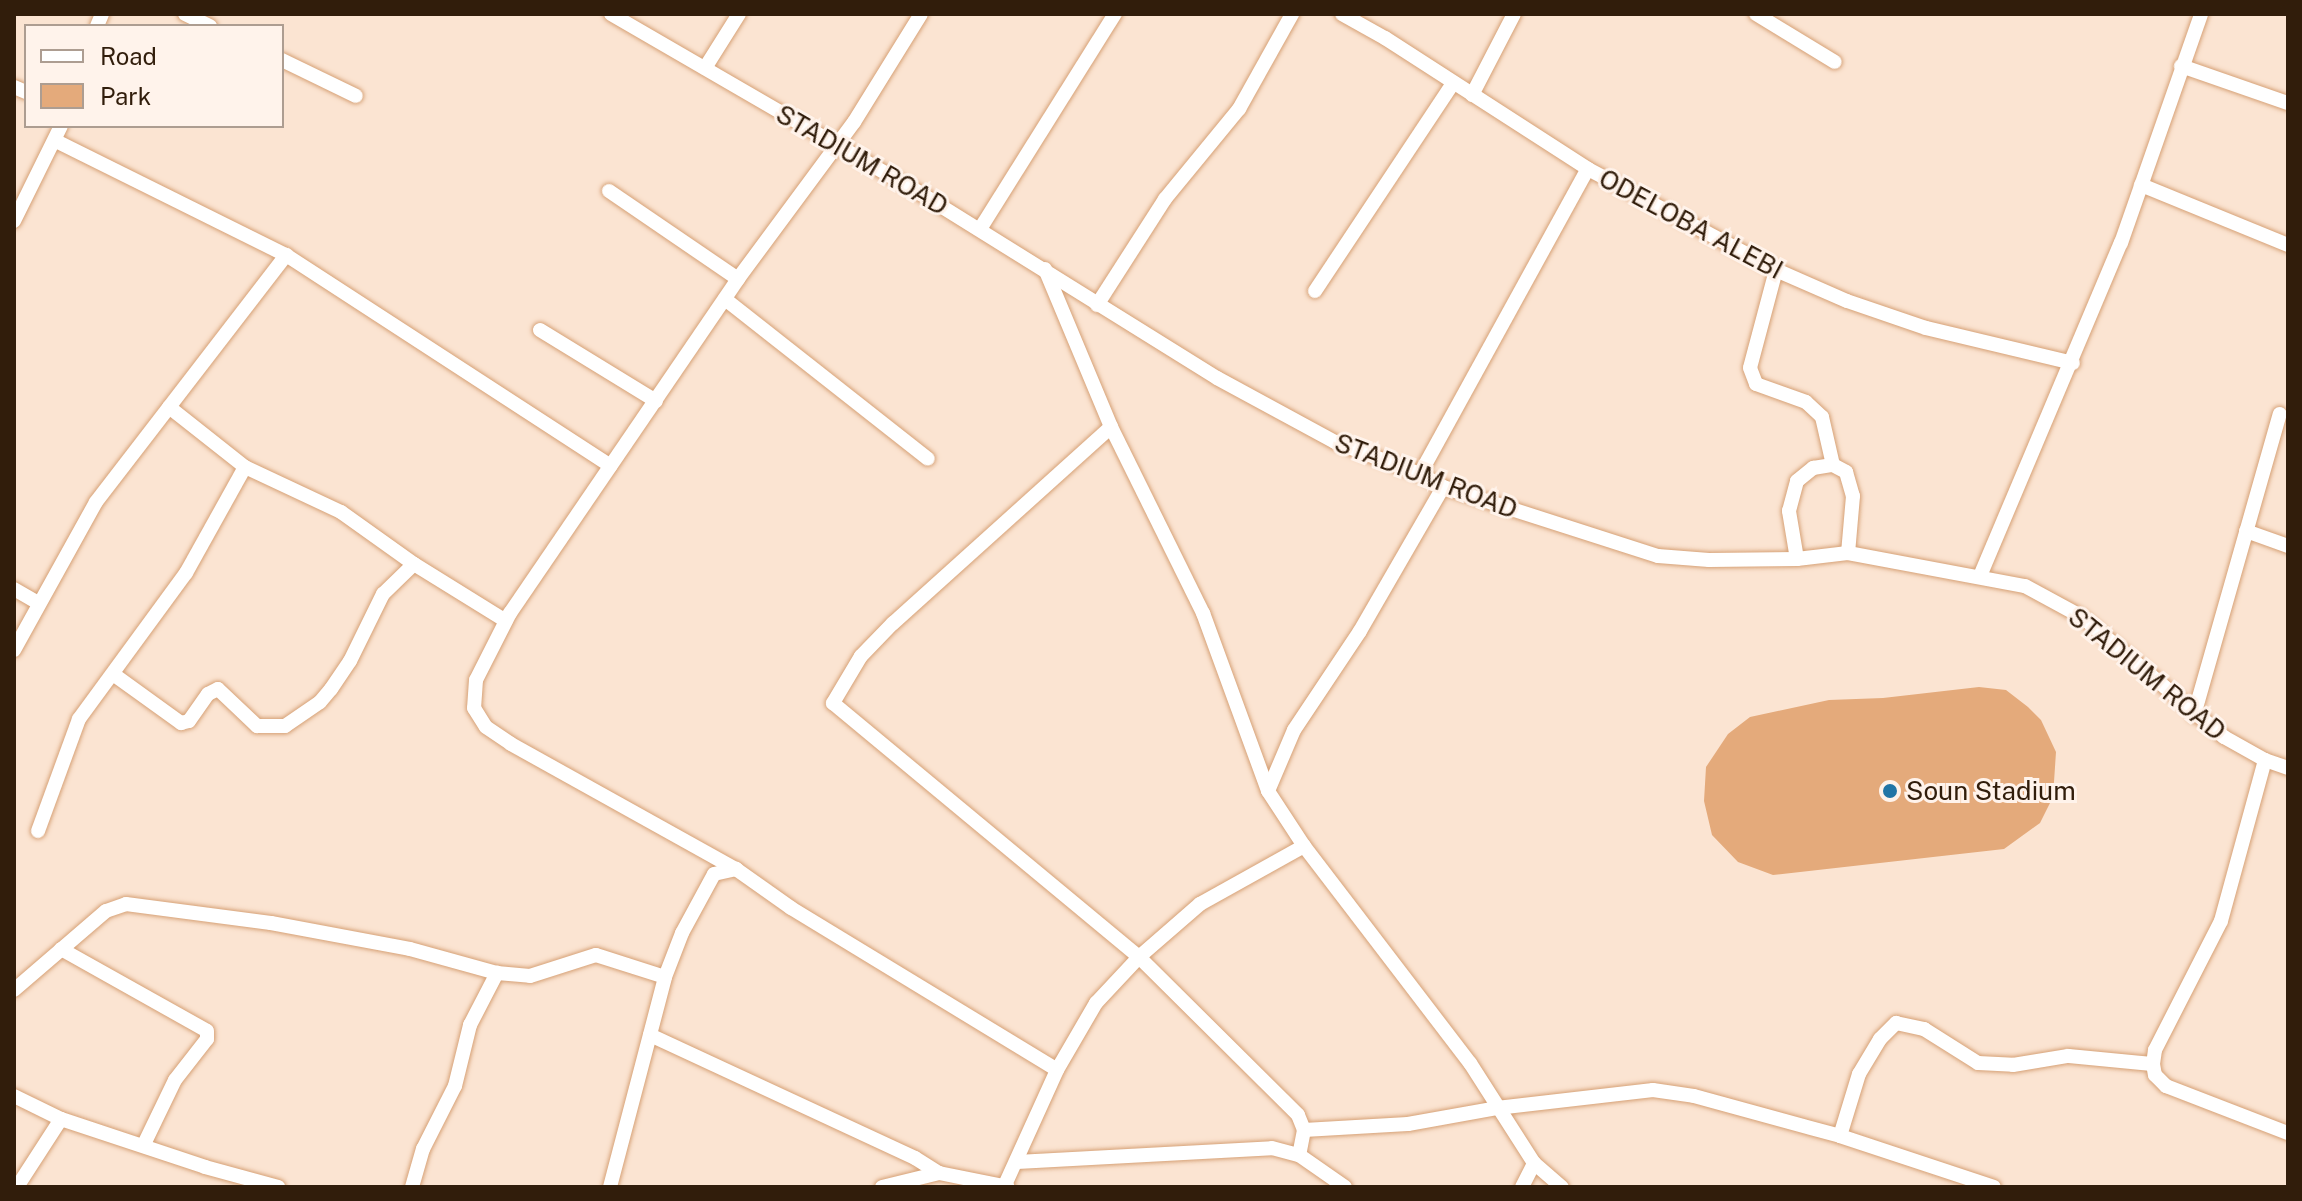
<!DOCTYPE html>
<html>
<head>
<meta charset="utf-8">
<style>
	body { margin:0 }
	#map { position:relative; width:2302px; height:1201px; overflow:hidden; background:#fbe4d2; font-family:"Public Sans",sans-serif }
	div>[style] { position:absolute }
	.green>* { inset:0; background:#e4aa7b }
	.roads { filter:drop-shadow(0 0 2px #d6a176) drop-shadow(0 0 2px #d6a176) }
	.minor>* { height:14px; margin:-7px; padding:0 7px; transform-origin:7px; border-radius:7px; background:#fff }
	.dots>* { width:22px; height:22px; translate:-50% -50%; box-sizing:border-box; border:4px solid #fff3eb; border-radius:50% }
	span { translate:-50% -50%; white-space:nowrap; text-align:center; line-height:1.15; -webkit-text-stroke:6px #fff3eb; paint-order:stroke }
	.street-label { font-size:26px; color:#311d0b }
	.poi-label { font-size:26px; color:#311d0b }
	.left { translate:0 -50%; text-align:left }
	.frame { position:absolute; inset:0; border:16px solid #311d0b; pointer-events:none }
	.legend { position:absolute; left:24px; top:24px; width:260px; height:104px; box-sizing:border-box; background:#fff3eb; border:2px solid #ad9d91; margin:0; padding:10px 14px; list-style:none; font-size:24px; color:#311d0b }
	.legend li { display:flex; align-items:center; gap:16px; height:40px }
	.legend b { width:40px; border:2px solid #ad9d91 }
</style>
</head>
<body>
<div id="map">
	<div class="green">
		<i style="clip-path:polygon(1979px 687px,2006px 690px,2028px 707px,2041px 720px,2056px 752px,2053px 797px,2040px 823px,2004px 849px,1773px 875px,1738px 862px,1712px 835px,1704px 801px,1706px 767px,1728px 734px,1750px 717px,1829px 700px,1883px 698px)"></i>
	</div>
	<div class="roads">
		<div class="minor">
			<i style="left:185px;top:14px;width:28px;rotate:26deg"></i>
			<i style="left:611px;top:14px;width:351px;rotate:30.1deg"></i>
			<i style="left:915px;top:190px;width:356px;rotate:31.9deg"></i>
			<i style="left:1217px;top:378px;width:134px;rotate:28.5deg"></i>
			<i style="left:1335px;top:442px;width:91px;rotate:20.6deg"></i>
			<i style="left:1420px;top:474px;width:26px;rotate:29deg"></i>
			<i style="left:1443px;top:487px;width:226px;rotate:17.8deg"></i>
			<i style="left:1658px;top:556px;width:51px;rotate:4.5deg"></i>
			<i style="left:1709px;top:560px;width:88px;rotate:-0.7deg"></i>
			<i style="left:1797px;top:559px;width:51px;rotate:-6.7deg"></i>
			<i style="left:1848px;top:553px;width:180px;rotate:10.6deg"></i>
			<i style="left:2025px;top:586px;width:65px;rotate:28.5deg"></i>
			<i style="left:2082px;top:617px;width:186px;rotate:40.2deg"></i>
			<i style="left:2224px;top:737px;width:47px;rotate:29.3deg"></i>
			<i style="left:2265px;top:760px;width:24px;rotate:19deg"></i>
			<i style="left:921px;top:14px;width:127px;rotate:121.8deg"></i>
			<i style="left:854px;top:122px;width:195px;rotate:126.5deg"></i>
			<i style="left:738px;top:279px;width:404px;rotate:124.3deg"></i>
			<i style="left:510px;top:613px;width:75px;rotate:116.9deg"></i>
			<i style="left:476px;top:680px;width:28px;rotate:94deg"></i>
			<i style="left:474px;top:708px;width:22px;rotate:58deg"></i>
			<i style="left:486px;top:727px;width:30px;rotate:34deg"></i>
			<i style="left:511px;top:744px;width:257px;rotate:29.1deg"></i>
			<i style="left:736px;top:869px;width:67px;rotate:35.3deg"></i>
			<i style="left:791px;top:908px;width:311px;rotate:31.3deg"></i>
			<i style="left:1342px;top:14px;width:49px;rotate:29.2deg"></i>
			<i style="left:1385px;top:38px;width:242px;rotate:32.8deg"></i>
			<i style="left:1588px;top:169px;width:213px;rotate:28.2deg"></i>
			<i style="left:1776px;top:270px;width:77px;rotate:23.6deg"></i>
			<i style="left:1847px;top:301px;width:83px;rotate:18.9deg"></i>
			<i style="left:1926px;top:328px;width:151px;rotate:13.4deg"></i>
			<i style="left:1756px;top:14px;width:92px;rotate:31.3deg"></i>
			<i style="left:97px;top:26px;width:13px;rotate:-67deg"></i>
			<i style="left:282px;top:60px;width:82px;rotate:25.9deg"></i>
			<i style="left:2181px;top:66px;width:113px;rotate:19.1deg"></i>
			<i style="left:705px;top:68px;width:64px;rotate:-57.8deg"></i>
			<i style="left:14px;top:87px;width:13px;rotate:23deg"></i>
			<i style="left:1472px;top:95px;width:91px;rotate:-62.6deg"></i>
			<i style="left:56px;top:141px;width:257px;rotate:26.4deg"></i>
			<i style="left:286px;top:255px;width:387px;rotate:33deg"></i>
			<i style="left:2141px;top:185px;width:159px;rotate:22.2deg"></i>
			<i style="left:609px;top:191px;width:156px;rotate:34.3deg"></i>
			<i style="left:14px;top:221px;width:106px;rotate:-63.7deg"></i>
			<i style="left:980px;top:229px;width:254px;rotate:-57.9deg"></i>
			<i style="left:1045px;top:269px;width:171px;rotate:67.3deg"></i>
			<i style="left:1111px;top:427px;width:208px;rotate:63.7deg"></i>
			<i style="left:1203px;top:613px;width:189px;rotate:69.9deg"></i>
			<i style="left:1268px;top:791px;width:66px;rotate:56.8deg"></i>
			<i style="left:1304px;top:846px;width:273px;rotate:52.6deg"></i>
			<i style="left:1470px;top:1063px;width:119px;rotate:57.4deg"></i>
			<i style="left:1534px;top:1163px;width:37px;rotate:41deg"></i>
			<i style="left:1776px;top:270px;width:101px;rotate:104.9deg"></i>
			<i style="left:1750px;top:368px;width:17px;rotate:69deg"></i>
			<i style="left:1756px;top:384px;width:53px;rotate:19.8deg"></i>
			<i style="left:1806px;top:402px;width:22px;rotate:43deg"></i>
			<i style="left:1822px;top:417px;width:49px;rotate:77.1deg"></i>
			<i style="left:1315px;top:291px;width:250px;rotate:-56.4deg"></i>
			<i style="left:725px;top:299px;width:258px;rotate:38.2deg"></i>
			<i style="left:1097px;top:305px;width:126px;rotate:-57.3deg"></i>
			<i style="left:1165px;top:199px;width:117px;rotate:-50.6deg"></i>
			<i style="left:1239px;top:109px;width:109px;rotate:-60.8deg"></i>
			<i style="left:540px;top:330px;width:136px;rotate:31.5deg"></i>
			<i style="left:169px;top:407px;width:97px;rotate:38.3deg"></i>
			<i style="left:245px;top:467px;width:106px;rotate:25.1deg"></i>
			<i style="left:341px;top:512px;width:90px;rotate:35.5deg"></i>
			<i style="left:414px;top:564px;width:108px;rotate:31.8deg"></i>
			<i style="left:1111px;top:427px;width:293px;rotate:138deg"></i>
			<i style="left:893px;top:623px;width:46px;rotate:134.1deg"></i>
			<i style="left:861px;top:656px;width:55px;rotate:120.8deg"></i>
			<i style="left:833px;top:703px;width:398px;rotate:39.7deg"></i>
			<i style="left:1139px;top:957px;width:224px;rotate:44.8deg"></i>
			<i style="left:1298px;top:1115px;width:16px;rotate:68deg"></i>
			<i style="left:1304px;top:1130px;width:25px;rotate:101deg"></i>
			<i style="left:1420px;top:474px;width:348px;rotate:-61.2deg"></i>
			<i style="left:2246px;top:531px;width:45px;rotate:19.7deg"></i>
			<i style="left:1797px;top:559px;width:49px;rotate:-99.5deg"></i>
			<i style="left:1789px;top:511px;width:31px;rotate:-75deg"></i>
			<i style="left:1797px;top:481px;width:21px;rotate:-39deg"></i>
			<i style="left:1813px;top:468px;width:20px;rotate:-9deg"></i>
			<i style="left:1833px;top:465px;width:15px;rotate:28deg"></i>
			<i style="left:1846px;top:472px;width:25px;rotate:74deg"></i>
			<i style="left:1853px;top:496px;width:57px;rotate:95deg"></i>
			<i style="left:1980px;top:576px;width:362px;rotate:-67.1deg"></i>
			<i style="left:2121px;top:243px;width:243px;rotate:-70.7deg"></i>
			<i style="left:14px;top:589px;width:28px;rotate:30deg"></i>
			<i style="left:14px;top:650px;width:169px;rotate:-61deg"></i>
			<i style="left:96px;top:502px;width:312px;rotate:-52.4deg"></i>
			<i style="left:113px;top:674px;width:84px;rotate:35.8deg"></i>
			<i style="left:181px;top:723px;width:8px;rotate:-14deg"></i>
			<i style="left:189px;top:721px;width:33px;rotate:-55deg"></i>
			<i style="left:208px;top:694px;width:11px;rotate:-27deg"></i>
			<i style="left:218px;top:689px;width:54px;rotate:43.5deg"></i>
			<i style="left:257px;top:726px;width:28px"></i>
			<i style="left:285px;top:726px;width:42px;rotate:-34.4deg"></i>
			<i style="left:320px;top:702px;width:17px;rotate:-50deg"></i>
			<i style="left:331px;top:689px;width:34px;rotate:-56deg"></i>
			<i style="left:350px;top:661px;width:75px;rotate:-63.8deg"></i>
			<i style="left:383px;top:594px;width:43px;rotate:-44.1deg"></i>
			<i style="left:2194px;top:715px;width:313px;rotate:-74.1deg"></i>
			<i style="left:2265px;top:760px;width:167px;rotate:105.3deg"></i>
			<i style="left:2221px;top:921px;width:145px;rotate:117.1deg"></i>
			<i style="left:2155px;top:1050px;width:14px;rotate:98deg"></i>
			<i style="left:2153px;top:1064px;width:11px;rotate:80deg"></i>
			<i style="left:2155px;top:1075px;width:16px;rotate:45deg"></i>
			<i style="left:2166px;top:1086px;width:131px;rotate:21.1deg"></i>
			<i style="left:1268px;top:791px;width:66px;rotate:-66.9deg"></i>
			<i style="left:1294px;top:730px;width:119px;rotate:-56.3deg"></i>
			<i style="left:1360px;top:631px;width:166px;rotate:-60deg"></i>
			<i style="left:38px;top:831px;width:119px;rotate:-69.9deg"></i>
			<i style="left:79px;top:719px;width:181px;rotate:-53.8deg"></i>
			<i style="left:186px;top:573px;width:121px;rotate:-60.9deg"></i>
			<i style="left:61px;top:949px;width:167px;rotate:29.3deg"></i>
			<i style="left:207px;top:1031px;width:8px;rotate:90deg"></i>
			<i style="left:207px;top:1039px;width:52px;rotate:128deg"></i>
			<i style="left:175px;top:1080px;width:71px;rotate:115.8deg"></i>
			<i style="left:14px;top:990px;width:121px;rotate:-40.7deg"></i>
			<i style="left:106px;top:911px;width:21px;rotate:-19deg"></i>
			<i style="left:126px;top:904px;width:146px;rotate:7.5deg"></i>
			<i style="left:271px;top:923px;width:141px;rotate:10.6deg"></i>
			<i style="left:410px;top:949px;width:90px;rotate:15.4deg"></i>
			<i style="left:497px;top:973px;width:33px;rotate:5deg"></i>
			<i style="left:530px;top:976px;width:69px;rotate:-17.7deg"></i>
			<i style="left:596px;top:955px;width:72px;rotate:17.7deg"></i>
			<i style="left:650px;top:1035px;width:292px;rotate:24.9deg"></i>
			<i style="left:915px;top:1158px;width:28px;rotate:32deg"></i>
			<i style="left:939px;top:1173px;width:70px;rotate:11.5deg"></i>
			<i style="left:14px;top:1096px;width:52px;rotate:26.1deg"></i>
			<i style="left:61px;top:1119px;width:152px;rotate:18.4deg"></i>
			<i style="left:205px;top:1167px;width:76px;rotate:15.3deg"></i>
			<i style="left:1304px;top:1130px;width:104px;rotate:-3.3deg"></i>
			<i style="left:1408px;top:1124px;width:90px;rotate:-10.2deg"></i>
			<i style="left:1497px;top:1108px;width:157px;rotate:-6.6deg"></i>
			<i style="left:1653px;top:1090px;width:41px;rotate:8.3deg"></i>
			<i style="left:1694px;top:1096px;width:151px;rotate:15.3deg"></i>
			<i style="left:1840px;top:1136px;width:162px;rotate:18.3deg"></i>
			<i style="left:1840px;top:1136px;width:65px;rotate:-73deg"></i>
			<i style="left:1859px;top:1074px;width:41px;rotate:-59deg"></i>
			<i style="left:1880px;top:1039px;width:23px;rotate:-45deg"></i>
			<i style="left:1896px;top:1023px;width:29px;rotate:12deg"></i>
			<i style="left:1924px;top:1029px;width:64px;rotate:32.2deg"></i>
			<i style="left:1978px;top:1063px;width:35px;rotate:3deg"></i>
			<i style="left:2013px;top:1065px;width:56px;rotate:-9.3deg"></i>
			<i style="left:2068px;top:1056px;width:85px;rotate:5.4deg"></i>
			<i style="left:1017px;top:1162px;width:255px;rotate:-3.1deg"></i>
			<i style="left:1272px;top:1148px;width:28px;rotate:15deg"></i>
			<i style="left:1299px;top:1155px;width:56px;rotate:34.8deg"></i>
			<i style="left:17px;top:1187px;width:81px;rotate:-57.1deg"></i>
			<i style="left:412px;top:1187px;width:40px;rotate:-74deg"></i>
			<i style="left:423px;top:1149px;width:71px;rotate:-63.1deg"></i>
			<i style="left:455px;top:1086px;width:63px;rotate:-76.2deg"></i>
			<i style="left:470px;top:1025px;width:59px;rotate:-62.6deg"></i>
			<i style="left:610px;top:1187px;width:217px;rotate:-75.3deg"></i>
			<i style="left:665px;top:977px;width:47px;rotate:-68.9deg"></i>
			<i style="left:682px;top:933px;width:67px;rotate:-61.5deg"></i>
			<i style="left:714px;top:874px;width:23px;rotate:-13deg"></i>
			<i style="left:882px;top:1187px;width:59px;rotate:-13.8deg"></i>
			<i style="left:1004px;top:1187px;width:128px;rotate:-65.6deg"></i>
			<i style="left:1057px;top:1070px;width:78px;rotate:-59.8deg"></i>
			<i style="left:1096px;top:1003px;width:63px;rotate:-46.9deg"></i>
			<i style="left:1139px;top:957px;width:81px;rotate:-41deg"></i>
			<i style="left:1200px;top:904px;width:119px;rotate:-29.1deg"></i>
			<i style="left:1522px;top:1187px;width:27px;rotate:-63deg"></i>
		</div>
	</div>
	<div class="dots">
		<i style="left:1890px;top:791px;background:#2275a6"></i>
	</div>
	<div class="street-label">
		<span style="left:862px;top:160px;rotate:30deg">STADIUM ROAD</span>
		<span style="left:1691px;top:224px;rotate:28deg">ODELOBA ALEBI</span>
		<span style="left:1426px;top:476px;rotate:21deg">STADIUM ROAD</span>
		<span style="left:2147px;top:674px;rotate:39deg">STADIUM ROAD</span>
	</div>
	<div class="poi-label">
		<span class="left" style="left:1906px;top:791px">Soun Stadium</span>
	</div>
	<div class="frame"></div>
	<ul class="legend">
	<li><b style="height:10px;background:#fff"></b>Road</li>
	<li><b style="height:22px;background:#e4aa7b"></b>Park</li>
	</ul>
</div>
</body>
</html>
